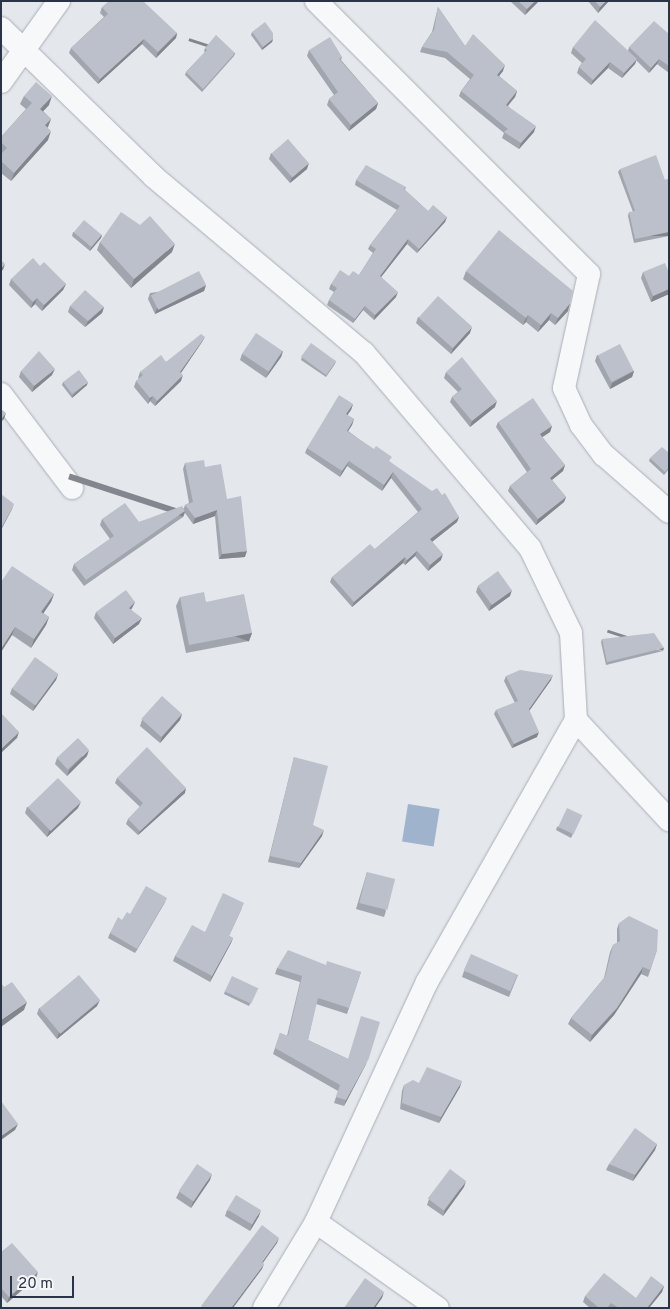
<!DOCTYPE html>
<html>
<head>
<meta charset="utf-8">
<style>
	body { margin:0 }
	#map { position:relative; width:670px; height:1309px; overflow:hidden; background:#e4e7ec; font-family:Overpass,sans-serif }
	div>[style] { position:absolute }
	.water>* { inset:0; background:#9fb4cc; transform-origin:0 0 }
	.roads { filter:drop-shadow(0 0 1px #a9aeb7) drop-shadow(0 0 1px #a9aeb7) }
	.minor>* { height:22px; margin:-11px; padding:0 11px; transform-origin:11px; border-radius:11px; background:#f7f8fa }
	.wall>* { inset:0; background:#a1a5ae }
	.shaded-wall>* { inset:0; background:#83868d; transform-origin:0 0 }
	.building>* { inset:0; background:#bbc0ca; transform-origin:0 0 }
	span { translate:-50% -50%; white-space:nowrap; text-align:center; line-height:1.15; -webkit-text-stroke:4px #f4f6f9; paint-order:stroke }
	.frame { position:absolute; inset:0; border:2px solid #2b3445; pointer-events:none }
	.scale { position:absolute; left:10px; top:1276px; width:64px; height:22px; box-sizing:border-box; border:2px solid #2b3445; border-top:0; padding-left:6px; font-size:15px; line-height:18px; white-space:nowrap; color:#2b3445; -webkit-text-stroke:4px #f4f6f9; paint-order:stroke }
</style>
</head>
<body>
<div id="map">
	<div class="water">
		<i style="left:408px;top:804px;width:32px;height:38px;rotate:9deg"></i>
	</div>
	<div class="roads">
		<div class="minor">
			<i style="left:316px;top:1px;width:386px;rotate:45deg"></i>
			<i style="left:589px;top:274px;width:117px;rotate:102.4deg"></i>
			<i style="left:564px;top:388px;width:41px;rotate:65.3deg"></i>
			<i style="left:581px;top:425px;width:38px;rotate:53deg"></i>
			<i style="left:604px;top:455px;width:86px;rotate:41.2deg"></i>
			<i style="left:1px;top:28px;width:214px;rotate:44.2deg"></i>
			<i style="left:154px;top:177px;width:274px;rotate:40deg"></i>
			<i style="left:364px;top:353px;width:256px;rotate:49.6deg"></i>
			<i style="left:530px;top:548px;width:94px;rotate:64.2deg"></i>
			<i style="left:571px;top:633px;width:87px;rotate:86.7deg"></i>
			<i style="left:576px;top:720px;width:137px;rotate:47.1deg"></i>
			<i style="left:1px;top:82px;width:100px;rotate:-54.4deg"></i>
			<i style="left:1px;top:394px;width:118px;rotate:52.9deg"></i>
			<i style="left:316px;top:1222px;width:149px;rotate:35.2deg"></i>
			<i style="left:264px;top:1308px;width:100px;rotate:-58.8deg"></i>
			<i style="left:316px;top:1222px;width:264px;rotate:-65.2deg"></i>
			<i style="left:427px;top:982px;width:301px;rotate:-60.4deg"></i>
		</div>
	</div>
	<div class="wall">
		<i style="clip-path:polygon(510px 1px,539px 1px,525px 15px)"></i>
		<i style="clip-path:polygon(588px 1px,609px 1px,598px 13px)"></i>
		<i style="clip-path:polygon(102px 7px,177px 33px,176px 38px,156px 58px,142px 44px,98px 84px,69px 53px,71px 48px,104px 17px,100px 13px)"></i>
		<i style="clip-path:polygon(438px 7px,465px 46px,503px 71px,499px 76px,517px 91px,515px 97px,508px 106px,534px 132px,519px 149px,502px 138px,504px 133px,459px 96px,461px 91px,470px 79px,445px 58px,420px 52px,422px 47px,432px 32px)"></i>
		<i style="clip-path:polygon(252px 32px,273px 39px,272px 42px,262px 50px,251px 35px)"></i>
		<i style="clip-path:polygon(669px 34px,669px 73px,657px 64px,649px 73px,636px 60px,635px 64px,622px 78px,608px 68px,591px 85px,577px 73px,579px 67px,582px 63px,571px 53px,573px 47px,628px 51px,629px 47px)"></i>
		<i style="clip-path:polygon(205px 48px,234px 56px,202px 92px,185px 75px,186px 72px,205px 52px,204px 51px)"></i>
		<i style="clip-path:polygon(309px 50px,342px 57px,341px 60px,378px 103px,376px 109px,349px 131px,327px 105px,329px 99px,334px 95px,307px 56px)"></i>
		<i style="clip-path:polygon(24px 96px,49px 105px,43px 111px,51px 119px,47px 128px,48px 140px,11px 181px,1px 173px,1px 137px,26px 109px,20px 104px)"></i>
		<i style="clip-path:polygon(271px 153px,307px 169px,290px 183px,269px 159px)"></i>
		<i style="clip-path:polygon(620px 169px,665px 180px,669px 179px,669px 236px,634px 243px,628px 216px,629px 212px,633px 212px,618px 172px)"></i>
		<i style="clip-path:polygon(356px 180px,406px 187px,405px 190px,428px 211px,447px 217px,445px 222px,417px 253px,407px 244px,381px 277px,396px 297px,374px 320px,363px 310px,353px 323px,327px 305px,329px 300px,334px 292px,329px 289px,331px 284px,349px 276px,359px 275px,373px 253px,368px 249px,370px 245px,397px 210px,355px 185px)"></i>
		<i style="clip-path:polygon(73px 232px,102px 235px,101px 238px,90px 251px,72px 236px)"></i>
		<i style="clip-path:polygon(100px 242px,172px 252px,131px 288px,97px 250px)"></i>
		<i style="clip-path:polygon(40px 266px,66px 284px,63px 290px,42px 311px,35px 304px,31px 308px,9px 285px,11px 279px)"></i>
		<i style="clip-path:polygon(466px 271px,568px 311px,555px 325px,549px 320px,538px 332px,526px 322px,523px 325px,463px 279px)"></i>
		<i style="clip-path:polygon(643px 272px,669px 273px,669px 294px,651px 302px,641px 278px)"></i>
		<i style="clip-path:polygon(206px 285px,204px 291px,155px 314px,148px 299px,150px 293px)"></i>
		<i style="clip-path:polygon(70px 306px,104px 307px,102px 313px,85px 327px,68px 312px)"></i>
		<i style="clip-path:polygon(418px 317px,470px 333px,451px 354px,416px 323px)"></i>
		<i style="clip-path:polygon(205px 337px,202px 342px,181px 373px,181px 381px,155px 406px,150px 401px,148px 404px,134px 387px,136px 381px,139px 379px,138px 378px,140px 372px,166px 362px)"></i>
		<i style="clip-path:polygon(283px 351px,281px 357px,266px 378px,240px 360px,242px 354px)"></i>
		<i style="clip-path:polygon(597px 355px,634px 371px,632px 377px,610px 389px,595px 361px)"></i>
		<i style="clip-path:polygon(302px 357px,336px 361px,335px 364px,326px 377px,301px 360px)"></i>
		<i style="clip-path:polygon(21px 371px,52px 375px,32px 392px,19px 377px)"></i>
		<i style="clip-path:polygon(446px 372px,495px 407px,470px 427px,450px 402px,452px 397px,458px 392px,444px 378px)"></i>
		<i style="clip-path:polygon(63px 382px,87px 385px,72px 398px,62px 385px)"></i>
		<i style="clip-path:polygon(353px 404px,351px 410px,347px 415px,354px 419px,352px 425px,348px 431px,390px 462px,459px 517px,457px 522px,432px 542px,441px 560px,428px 571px,415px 556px,405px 565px,403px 563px,352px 607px,330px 582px,332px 577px,375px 549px,418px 512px,391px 478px,382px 491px,347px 466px,340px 477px,305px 453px,307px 448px)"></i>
		<i style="clip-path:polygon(498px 422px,552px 426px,550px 432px,542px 437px,565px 465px,563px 471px,552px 480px,566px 497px,564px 502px,536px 525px,508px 491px,510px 486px,527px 472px,496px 427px)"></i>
		<i style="clip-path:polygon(650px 458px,669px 469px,664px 475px,649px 461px)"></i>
		<i style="clip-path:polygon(185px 463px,205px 467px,227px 499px,245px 557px,219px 559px,215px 516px,193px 524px,185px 513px,183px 517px,84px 586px,72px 570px,74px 564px,110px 539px,100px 525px,102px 519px,139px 522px,184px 508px,185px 505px,189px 503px,183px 469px)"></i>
		<i style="clip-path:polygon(1px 582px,54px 594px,51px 602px,43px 613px,49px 617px,46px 625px,31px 648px,12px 635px,1px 652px)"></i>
		<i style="clip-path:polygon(478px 586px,510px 596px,489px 611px,476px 592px)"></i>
		<i style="clip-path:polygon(180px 597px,206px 602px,252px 633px,249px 641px,186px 653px,176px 606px)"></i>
		<i style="clip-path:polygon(135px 602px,131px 610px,139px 624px,113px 644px,94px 618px,96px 612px)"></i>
		<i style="clip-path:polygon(602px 639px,663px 651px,606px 665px,601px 642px)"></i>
		<i style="clip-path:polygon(58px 674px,56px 680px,33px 711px,10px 694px,12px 688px)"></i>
		<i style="clip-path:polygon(506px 676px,551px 680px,529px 711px,537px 737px,512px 748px,494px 714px,496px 710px,515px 703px,504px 681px)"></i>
		<i style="clip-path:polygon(182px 714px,180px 720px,160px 743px,140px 726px,142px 720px)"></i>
		<i style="clip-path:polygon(87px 756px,67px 776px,55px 764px,57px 758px)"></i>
		<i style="clip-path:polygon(294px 757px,313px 825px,322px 836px,299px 868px,268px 862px)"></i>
		<i style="clip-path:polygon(117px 778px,185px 793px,138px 835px,126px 824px,128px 819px,140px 807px,115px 783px)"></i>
		<i style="clip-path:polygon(27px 807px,78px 808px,47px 837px,25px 813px)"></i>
		<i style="clip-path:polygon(582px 815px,571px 838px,556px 830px,557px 827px)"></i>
		<i style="clip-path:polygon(367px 872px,386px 911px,384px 917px,356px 909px)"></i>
		<i style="clip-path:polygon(165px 902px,135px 953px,108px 938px,110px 933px,122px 920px)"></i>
		<i style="clip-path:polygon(242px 908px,229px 936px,233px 938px,231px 943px,210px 982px,173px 961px,175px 956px,205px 932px)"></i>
		<i style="clip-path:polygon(619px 923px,657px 950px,648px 977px,641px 974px,614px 1015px,590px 1042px,568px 1024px,571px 1018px,604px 978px,610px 952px,613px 945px,617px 943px,617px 929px)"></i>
		<i style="clip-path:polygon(326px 965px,361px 972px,347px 1014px,316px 1004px,308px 1040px,348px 1059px,366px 1064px,344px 1106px,334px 1103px,338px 1091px,273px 1054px,280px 1033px,287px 1036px,300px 982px,275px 974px,277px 968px)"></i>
		<i style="clip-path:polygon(464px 971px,518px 975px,509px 997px,462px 977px)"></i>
		<i style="clip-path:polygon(225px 991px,256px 991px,249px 1006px,224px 994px)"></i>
		<i style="clip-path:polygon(97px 1006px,57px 1039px,37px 1014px,39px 1008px)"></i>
		<i style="clip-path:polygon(419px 1083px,460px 1087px,439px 1123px,400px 1109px,402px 1091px,404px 1085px)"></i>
		<i style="clip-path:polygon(657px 1144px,655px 1150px,633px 1181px,606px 1170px,609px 1164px)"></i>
		<i style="clip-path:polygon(210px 1180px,191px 1208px,176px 1198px,179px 1192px)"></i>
		<i style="clip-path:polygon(464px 1187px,443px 1216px,427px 1205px,429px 1199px)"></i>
		<i style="clip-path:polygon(227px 1210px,259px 1216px,250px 1231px,225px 1216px)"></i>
		<i style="clip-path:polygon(1px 1252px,36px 1278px,7px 1303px,1px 1296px)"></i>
		<i style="clip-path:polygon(664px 1286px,662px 1292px,649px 1308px,590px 1308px,583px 1302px,585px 1296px,636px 1298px)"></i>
	</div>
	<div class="shaded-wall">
		<i style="clip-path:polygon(535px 1px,539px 1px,525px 15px,527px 9px)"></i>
		<i style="clip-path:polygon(606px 1px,609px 1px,598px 13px,600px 7px)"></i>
		<i style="clip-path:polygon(177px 33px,176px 38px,156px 58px,158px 52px)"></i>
		<i style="clip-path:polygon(144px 39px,142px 44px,98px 84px,100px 79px)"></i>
		<i style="clip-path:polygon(273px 39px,272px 42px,262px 50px,263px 47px)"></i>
		<i style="left:235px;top:53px;width:3px;height:48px;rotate:108deg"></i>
		<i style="clip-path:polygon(637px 59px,635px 64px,622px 78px,624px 73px)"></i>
		<i style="clip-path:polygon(659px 59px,657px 64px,649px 73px,651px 68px)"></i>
		<i style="clip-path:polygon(610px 62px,608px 68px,591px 85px,593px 80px)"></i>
		<i style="clip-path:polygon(505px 65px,503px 71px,495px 81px,497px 75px)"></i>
		<i style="clip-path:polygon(517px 91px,515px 97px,504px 110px,506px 105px)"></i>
		<i style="clip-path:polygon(52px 96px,49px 105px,37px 118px,40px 109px)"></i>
		<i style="clip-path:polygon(378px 103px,376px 109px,349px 131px,351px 125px)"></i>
		<i style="clip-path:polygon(51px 119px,48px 127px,42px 134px,45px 125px)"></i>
		<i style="clip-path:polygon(536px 126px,534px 132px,519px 149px,521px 143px)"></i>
		<i style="clip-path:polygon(51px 131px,48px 140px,11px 181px,14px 173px)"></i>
		<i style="clip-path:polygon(309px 163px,307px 169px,290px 183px,292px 177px)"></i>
		<i style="clip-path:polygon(447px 217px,445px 222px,417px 253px,419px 249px)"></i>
		<i style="left:669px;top:232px;width:4px;height:35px;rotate:90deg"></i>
		<i style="clip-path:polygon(102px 235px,101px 238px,90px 251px,91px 248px)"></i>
		<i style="clip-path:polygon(408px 239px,407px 244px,378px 281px,380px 276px)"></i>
		<i style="clip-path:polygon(175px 244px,172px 252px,131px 288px,134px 279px)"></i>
		<i style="clip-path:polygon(5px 264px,3px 270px,1px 271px,1px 268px)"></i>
		<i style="clip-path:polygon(66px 284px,63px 290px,42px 311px,44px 305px)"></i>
		<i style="clip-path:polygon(206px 285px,204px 291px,155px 314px,157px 308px)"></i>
		<i style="clip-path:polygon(669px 289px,669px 294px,651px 302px,653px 296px)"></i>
		<i style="clip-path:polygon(398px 292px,396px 297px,374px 320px,375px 315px)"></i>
		<i style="clip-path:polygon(37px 298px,35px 304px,31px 308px,33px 302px)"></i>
		<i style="clip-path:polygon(570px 303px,568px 311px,555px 325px,558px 318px)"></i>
		<i style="clip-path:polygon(365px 306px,363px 310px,353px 323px,355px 319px)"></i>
		<i style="clip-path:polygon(104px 307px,102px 313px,85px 327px,88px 321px)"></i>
		<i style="clip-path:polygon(551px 313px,549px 320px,538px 332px,541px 325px)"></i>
		<i style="clip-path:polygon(528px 315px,526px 322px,523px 325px,526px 318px)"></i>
		<i style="clip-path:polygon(472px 327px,470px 333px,451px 354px,453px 348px)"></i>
		<i style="clip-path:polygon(205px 337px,202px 342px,178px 377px,180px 372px)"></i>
		<i style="clip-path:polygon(283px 351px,281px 357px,266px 378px,269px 372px)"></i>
		<i style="clip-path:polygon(55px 369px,52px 375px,32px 392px,34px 386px)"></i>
		<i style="clip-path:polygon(634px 371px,632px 377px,610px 389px,612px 383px)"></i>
		<i style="clip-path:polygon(183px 375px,181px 381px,155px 406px,157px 401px)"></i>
		<i style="clip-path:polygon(88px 382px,87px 385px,72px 398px,73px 395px)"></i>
		<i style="clip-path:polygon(153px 396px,150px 401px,148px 404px,150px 398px)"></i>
		<i style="clip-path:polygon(497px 401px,495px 407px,470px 427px,472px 421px)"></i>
		<i style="clip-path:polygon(353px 404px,351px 410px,344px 420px,346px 414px)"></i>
		<i style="clip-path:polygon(6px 413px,4px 419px,1px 422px,1px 419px)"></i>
		<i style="clip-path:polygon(354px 419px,352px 425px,345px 436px,347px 431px)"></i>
		<i style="clip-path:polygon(552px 426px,550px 432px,538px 440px,540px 434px)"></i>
		<i style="clip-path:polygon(349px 461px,347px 466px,340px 477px,342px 471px)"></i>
		<i style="clip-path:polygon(565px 465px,563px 471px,548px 483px,550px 478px)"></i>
		<i style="clip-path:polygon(393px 472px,391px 478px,382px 491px,384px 485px)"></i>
		<i style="clip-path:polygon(566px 497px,564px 502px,536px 525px,538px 519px)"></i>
		<i style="clip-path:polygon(14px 504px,12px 509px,1px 530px,1px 528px)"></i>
		<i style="clip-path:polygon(217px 510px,215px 516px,193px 524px,195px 518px)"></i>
		<i style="left:185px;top:511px;width:6px;height:121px;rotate:108deg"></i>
		<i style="clip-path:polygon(459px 517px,457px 522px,428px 545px,430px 539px)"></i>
		<i style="clip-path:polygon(247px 551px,245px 557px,219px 559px,222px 554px)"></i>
		<i style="clip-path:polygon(417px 551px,415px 556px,405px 565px,407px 560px)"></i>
		<i style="clip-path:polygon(443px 554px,441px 560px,428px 571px,430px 565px)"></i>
		<i style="clip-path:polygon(405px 557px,403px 563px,352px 607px,354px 602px)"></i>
		<i style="clip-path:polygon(512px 590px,510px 596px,489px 611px,491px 605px)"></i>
		<i style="clip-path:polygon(54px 594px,51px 602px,39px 620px,41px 612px)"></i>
		<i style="clip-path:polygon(135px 602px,132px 608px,127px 614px,129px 608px)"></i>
		<i style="clip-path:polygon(49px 617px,46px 625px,31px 648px,34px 639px)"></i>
		<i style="clip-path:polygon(142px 618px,139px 624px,113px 644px,115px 638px)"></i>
		<i style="clip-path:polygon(15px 627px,12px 635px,1px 652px,1px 649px)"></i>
		<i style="left:252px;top:633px;width:9px;height:64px;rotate:111deg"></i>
		<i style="left:664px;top:648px;width:3px;height:59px;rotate:108deg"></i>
		<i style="clip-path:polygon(58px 674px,56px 680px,33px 711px,35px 705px)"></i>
		<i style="clip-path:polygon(553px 675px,551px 680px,527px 714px,529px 709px)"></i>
		<i style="clip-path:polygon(182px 714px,180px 720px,160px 743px,162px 737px)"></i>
		<i style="clip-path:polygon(19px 732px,17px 738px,1px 753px,1px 749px)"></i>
		<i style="clip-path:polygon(539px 732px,537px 737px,512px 748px,514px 744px)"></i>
		<i style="clip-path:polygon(89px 750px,87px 756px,67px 776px,69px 770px)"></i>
		<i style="clip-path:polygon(186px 788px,185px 793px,138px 835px,140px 831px)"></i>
		<i style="clip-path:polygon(81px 802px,78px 808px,47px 837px,49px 831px)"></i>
		<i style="clip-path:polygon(324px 830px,322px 836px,299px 868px,301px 863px)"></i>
		<i style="clip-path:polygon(167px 898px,165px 902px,135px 953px,137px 949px)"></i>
		<i style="clip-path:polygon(233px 938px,231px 943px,210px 982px,212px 976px)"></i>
		<i style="clip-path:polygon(643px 967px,641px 974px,614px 1015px,590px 1042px,592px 1035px)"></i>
		<i style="clip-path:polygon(100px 1000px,97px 1006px,57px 1039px,59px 1033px)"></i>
		<i style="clip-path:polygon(27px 1002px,24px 1010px,1px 1027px,1px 1020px)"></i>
		<i style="clip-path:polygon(369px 1058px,366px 1064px,344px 1106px,346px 1100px)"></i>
		<i style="clip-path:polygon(462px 1081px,460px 1087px,439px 1123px,441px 1117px)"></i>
		<i style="clip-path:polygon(18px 1124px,15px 1130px,1px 1140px,1px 1136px)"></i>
		<i style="clip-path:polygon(657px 1144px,655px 1150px,633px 1181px,635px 1175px)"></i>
		<i style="clip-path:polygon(212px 1174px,210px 1180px,191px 1208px,193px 1202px)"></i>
		<i style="clip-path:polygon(466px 1181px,464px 1187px,443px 1216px,445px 1210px)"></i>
		<i style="clip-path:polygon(261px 1210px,259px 1216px,250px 1231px,252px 1225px)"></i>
		<i style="clip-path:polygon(279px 1238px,277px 1243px,260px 1267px,262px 1262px)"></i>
		<i style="clip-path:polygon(264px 1264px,262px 1269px,233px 1308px,231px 1308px)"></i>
		<i style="clip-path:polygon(38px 1272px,36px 1278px,7px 1303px,9px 1297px)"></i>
		<i style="clip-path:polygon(664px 1286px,662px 1292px,649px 1308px,647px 1308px)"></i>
		<i style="clip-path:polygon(384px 1292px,382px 1298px,375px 1308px,373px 1308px)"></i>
	</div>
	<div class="building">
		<i style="clip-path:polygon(109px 1px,143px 1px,177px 33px,158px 52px,144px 39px,100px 79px,71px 48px,108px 14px,102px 7px)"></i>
		<i style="clip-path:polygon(518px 1px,535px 1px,527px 9px)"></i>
		<i style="clip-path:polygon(595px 1px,606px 1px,600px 7px)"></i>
		<i style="clip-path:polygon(438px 7px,465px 46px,473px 34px,505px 65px,497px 75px,517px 91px,506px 105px,536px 126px,521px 143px,504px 132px,508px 129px,461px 91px,474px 75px,447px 52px,422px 47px,434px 30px)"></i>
		<i style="clip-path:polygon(595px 20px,637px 59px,624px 73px,610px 62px,593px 80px,579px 67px,586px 59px,573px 47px)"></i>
		<i style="clip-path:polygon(654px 21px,669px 34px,669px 66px,659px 59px,651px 68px,629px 47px)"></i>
		<i style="clip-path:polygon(265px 22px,273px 33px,273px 39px,263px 47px,252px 32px)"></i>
		<i style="clip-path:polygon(216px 35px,235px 53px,203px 89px,186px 72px,207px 50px,205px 48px)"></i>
		<i style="clip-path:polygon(330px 37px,342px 57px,339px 59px,378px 103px,351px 125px,329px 99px,338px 92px,309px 50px)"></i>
		<i style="clip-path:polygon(36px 82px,52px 96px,40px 109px,51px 119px,45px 125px,51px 131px,14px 173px,1px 161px,1px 154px,7px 148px,1px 142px,1px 137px,32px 103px,24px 96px)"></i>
		<i style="left:288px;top:139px;width:32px;height:22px;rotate:49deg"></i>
		<i style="clip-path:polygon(656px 155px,665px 180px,669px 179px,669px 232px,635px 239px,629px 212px,635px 211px,620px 169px)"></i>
		<i style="clip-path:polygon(366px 165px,406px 187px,404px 189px,428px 211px,433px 205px,447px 217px,419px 249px,408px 239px,380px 276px,398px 292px,375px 315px,365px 306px,355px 319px,329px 300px,337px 288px,331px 284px,340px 270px,349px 276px,353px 271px,359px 275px,376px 249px,370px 245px,400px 206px,356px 180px)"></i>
		<i style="clip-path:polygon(121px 212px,140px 225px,150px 216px,175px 244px,134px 279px,100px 242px)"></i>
		<i style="left:84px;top:220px;width:23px;height:16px;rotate:40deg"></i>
		<i style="clip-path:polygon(499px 230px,573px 291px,570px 303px,558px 318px,551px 313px,541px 325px,528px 315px,526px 318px,466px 271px)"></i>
		<i style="clip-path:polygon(33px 258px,40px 266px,44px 262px,66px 284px,44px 305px,37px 298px,33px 302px,11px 279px)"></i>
		<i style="clip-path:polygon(1px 260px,5px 264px,1px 268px)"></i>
		<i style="clip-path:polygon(665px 263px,669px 273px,669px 289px,653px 296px,643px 272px)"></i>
		<i style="left:199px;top:271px;width:16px;height:54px;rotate:63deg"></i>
		<i style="clip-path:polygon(85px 290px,104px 307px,88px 321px,70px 306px)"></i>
		<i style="left:438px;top:296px;width:46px;height:29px;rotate:42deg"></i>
		<i style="left:256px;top:333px;width:32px;height:25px;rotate:34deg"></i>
		<i style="clip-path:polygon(201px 334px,205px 337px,180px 372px,183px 375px,157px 401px,153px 396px,150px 398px,136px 381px,143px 375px,140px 372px,161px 355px,166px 362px)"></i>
		<i style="left:311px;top:343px;width:31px;height:17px;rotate:36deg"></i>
		<i style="left:620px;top:344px;width:30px;height:25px;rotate:63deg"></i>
		<i style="clip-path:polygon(39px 351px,55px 369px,34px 386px,21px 371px)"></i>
		<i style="clip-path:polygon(462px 357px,497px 401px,472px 421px,452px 397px,462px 389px,446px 372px)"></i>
		<i style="left:79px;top:370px;width:15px;height:20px;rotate:53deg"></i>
		<i style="clip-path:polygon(339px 395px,353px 404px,346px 414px,354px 419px,347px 431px,374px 449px,376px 446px,392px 457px,389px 461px,432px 491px,437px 488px,442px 495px,445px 493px,459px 517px,430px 539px,443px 554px,430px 565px,417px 551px,407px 560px,405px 557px,354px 602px,332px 577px,370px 544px,375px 549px,422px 509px,393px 472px,384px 485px,349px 461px,342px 471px,307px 448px)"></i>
		<i style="clip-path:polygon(533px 398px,552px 426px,540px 434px,565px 465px,550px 478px,566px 497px,538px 519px,510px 486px,531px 469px,498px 422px)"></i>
		<i style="clip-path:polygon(1px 409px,6px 413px,1px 419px)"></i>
		<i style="clip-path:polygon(662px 447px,669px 453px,669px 467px,665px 472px,650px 458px)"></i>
		<i style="clip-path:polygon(204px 460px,205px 467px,221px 464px,227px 499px,241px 496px,247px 551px,222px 554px,217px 510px,195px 518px,185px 505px,193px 502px,185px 463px)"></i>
		<i style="clip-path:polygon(1px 494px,14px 504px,1px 528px)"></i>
		<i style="clip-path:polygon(125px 503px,139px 522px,182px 506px,185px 511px,86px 580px,74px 564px,114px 536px,102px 519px)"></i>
		<i style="clip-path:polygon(12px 566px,54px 594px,41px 612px,49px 617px,34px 639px,15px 627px,1px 649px,1px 582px)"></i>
		<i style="left:498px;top:571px;width:24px;height:25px;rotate:54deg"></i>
		<i style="clip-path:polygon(126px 590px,135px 602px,129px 608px,142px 618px,115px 638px,96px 612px)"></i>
		<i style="clip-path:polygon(204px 592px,206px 602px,244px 594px,252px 633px,189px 645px,180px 597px)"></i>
		<i style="clip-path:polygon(654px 633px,664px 648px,607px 662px,602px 639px)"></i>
		<i style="left:35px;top:657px;width:29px;height:39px;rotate:36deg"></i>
		<i style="clip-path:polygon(520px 670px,553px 675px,529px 709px,539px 732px,514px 744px,496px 710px,518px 701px,506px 676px)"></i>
		<i style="left:162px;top:696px;width:27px;height:31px;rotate:42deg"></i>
		<i style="clip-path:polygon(1px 713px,19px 732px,1px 749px)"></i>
		<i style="left:78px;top:738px;width:16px;height:29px;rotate:47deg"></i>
		<i style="clip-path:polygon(147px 747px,186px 788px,140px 831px,128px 819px,143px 803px,117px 778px)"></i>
		<i style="clip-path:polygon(294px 757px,328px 766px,313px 825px,324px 830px,301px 863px,270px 856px)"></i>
		<i style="left:58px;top:778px;width:33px;height:42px;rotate:46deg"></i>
		<i style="left:567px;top:808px;width:17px;height:21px;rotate:25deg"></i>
		<i style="left:367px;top:872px;width:29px;height:32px;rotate:14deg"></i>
		<i style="clip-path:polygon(146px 886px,167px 898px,137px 949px,110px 933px,118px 917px,122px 920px,127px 912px,130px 914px)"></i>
		<i style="clip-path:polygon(223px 893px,244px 903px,229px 936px,233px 938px,212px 976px,175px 956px,192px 925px,205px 932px)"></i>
		<i style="clip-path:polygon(629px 916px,658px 930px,657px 950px,650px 970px,643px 967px,617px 1008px,592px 1035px,571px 1018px,605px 977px,613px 945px,620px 941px,619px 923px)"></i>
		<i style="clip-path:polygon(288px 950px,326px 965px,327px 961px,361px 972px,349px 1008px,318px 998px,308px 1040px,348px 1059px,361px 1016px,380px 1022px,369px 1058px,346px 1100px,336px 1097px,340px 1085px,275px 1048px,280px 1033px,288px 1036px,302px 976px,277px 968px)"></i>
		<i style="left:471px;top:954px;width:51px;height:18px;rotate:24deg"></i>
		<i style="left:79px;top:975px;width:33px;height:52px;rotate:50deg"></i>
		<i style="left:232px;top:976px;width:29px;height:17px;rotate:25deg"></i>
		<i style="clip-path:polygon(12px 982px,27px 1002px,1px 1020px,1px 983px,4px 987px)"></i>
		<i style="clip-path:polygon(427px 1067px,462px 1081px,441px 1117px,402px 1103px,404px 1085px,413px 1080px,419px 1083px)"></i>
		<i style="clip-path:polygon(1px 1101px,18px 1124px,1px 1136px)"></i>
		<i style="clip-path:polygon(635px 1128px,657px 1144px,635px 1175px,609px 1164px)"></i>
		<i style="left:197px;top:1164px;width:18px;height:33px;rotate:34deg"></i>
		<i style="left:450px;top:1169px;width:20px;height:37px;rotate:37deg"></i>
		<i style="left:236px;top:1195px;width:29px;height:17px;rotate:31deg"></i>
		<i style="clip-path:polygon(262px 1225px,279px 1238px,262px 1262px,264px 1264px,231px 1308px,203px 1308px,201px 1306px)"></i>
		<i style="clip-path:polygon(12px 1243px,38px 1272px,9px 1297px,1px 1288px,1px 1252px)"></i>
		<i style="clip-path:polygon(604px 1273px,636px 1298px,651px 1276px,664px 1286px,647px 1308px,619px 1308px,611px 1303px,607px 1308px,599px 1308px,585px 1296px)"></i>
		<i style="clip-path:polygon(365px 1278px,384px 1292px,373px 1308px,344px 1308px)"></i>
	</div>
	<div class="frame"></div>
	<div class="scale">20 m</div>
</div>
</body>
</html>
